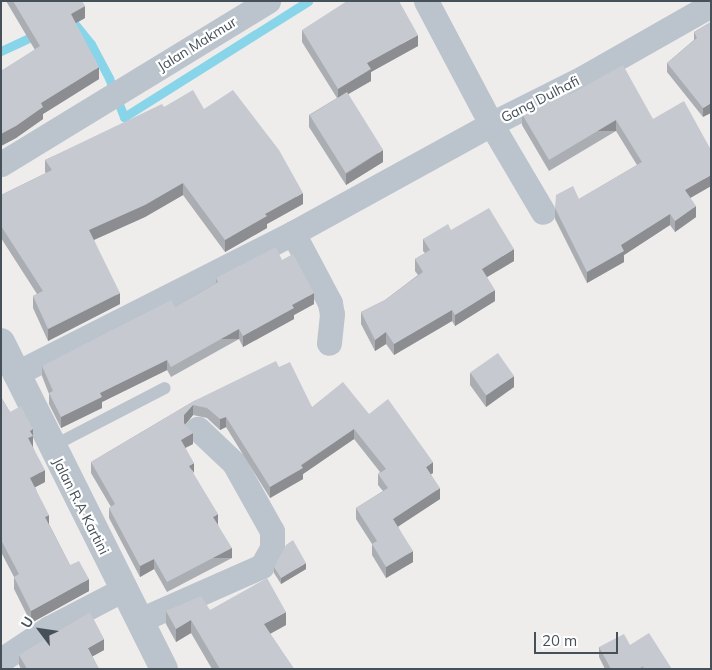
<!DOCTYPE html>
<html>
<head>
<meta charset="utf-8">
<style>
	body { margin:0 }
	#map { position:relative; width:712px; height:670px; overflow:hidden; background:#efecec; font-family:Mulish,sans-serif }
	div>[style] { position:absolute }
	.stream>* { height:9px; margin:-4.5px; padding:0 4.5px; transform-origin:4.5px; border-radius:4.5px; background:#88d5e9 }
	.service>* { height:12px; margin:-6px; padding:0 6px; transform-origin:6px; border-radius:6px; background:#bbc4cc }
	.minor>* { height:25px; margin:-12.5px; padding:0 12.5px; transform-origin:12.5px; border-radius:12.5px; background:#bbc4cc }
	.tertiary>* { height:28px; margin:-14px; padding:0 14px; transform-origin:14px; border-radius:14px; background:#bbc4cc }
	.wall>* { inset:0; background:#aaadb2 }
	.shaded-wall>* { inset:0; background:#8b8d91; transform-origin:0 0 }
	.building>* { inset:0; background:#c6c9cf; transform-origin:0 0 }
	span { translate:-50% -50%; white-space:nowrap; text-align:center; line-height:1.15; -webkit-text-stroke:4.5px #fff; paint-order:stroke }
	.street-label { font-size:14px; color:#455059 }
	.frame { position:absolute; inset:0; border:2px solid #455059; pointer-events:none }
	.north { position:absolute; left:15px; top:605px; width:50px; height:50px; -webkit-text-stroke:4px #fff; paint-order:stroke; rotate:301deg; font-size:14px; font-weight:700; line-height:20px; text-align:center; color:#455059 }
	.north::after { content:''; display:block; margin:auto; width:18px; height:22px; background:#455059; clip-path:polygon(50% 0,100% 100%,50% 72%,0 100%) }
	.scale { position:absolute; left:534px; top:632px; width:84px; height:22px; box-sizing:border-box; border:2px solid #455059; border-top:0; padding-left:6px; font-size:15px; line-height:18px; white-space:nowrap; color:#455059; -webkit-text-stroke:4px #fff; paint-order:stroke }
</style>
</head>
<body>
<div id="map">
	<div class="stream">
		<i style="left:69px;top:24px;width:5px;rotate:-11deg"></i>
		<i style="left:74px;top:23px;width:27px;rotate:51deg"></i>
		<i style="left:91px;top:44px;width:38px;rotate:62deg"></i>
		<i style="left:109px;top:78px;width:42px;rotate:69deg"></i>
		<i style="left:124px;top:117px;width:218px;rotate:-32.2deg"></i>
		<i style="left:1px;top:51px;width:40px;rotate:-25deg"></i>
	</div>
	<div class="service">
		<i style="left:51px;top:447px;width:128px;rotate:-27.4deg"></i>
	</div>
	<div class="minor">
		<i style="left:426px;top:1px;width:139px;rotate:62.1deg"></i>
		<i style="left:491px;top:124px;width:96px;rotate:-26.6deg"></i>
		<i style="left:577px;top:81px;width:154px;rotate:-29.6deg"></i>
		<i style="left:1px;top:164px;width:313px;rotate:-31.4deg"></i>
		<i style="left:293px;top:233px;width:79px;rotate:62.1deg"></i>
		<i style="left:330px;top:303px;width:11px;rotate:80deg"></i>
		<i style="left:332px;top:314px;width:29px;rotate:96deg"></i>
		<i style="left:15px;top:374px;width:312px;rotate:-26.9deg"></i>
		<i style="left:293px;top:233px;width:226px;rotate:-28.8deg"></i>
		<i style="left:491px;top:124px;width:102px;rotate:59.4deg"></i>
		<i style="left:140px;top:620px;width:133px;rotate:-23.9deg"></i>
		<i style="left:262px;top:566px;width:21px;rotate:-61deg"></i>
		<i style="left:272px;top:548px;width:17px;rotate:-90deg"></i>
		<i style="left:272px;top:531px;width:78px;rotate:-119.2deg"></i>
		<i style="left:234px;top:463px;width:50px;rotate:-136.6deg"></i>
		<i style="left:1px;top:660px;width:58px;rotate:-33.7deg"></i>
		<i style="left:49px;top:628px;width:85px;rotate:-27.5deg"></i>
	</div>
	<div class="tertiary">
		<i style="left:1px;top:342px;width:365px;rotate:63.5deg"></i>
	</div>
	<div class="wall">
		<i style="clip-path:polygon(6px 1px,82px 1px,85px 18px,75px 23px,99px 79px,43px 114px,43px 119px,16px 138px,1px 146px,1px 71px,35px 50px)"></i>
		<i style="clip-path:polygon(711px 22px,703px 117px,667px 72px,667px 63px,694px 40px,694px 32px)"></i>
		<i style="clip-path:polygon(302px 30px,418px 46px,371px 72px,371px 81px,348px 94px,383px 162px,346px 185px,309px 127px,309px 115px,337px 98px,302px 42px)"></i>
		<i style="clip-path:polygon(569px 95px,653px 119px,711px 186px,690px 198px,696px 217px,675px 232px,670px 225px,624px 255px,624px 262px,587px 283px,555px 219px,555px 208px,579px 199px,637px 165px,616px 131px,549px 171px,522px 125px,522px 114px)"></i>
		<i style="clip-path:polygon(164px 107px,204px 109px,303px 204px,267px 224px,267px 228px,225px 252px,183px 195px,145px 217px,94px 240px,120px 304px,48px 341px,33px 308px,33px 296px,37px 294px,1px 238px,1px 195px,46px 173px,45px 172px,45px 160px)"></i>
		<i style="clip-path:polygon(451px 230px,514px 261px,487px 277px,495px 301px,455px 326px,452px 321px,394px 355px,386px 344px,375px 351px,361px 324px,361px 312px,385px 300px,418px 275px,415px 271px,415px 259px,425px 253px,423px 251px,423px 239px)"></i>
		<i style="clip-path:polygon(282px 260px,314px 304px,294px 315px,294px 319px,243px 347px,239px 339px,171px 377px,167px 370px,102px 402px,102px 408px,61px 428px,49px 404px,49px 394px,42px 376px,42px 366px,175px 307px,216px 283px,216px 278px)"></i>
		<i style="clip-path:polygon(279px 367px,312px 407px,369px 414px,433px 473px,431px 474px,440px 499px,398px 526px,413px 562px,386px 578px,372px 555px,372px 544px,356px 519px,356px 508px,383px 491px,378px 485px,378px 474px,380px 472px,354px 439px,303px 474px,303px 479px,270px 498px,226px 427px,220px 430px,207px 418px,193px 415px,186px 424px,193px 444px,185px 448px,193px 474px,218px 525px,232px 558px,167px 592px,154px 569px,140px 577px,109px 518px,109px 508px,111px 507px,91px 473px,91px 462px,194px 401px)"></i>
		<i style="clip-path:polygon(470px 373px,514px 387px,486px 407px,470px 385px)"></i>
		<i style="clip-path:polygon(1px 397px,10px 412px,33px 429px,33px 447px,45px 482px,35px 487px,49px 524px,70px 565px,89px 591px,31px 623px,14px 589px,14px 577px,1px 552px)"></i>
		<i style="clip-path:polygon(274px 567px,306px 569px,281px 584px,274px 573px)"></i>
		<i style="clip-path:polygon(210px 610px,286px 625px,270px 634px,294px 669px,212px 669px,191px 633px,176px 642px,166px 624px,166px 611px)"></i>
		<i style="clip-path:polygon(630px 645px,672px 669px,605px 669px,599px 657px,599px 647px)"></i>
		<i style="clip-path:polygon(104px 650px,92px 656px,99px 669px,21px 669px,19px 665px,19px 655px)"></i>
	</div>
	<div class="shaded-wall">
		<i style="clip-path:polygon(85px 6px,85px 18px,71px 26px,71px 14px)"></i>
		<i style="clip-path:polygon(418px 35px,418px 46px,371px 72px,371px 81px,338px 100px,338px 89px,367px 63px)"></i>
		<i style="clip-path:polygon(99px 67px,99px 79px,43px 114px,43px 119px,16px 138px,1px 146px,1px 134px,41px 103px)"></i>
		<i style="clip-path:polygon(711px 103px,711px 113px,703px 117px,703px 108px)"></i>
		<i style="left:616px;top:120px;width:11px;height:78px;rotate:90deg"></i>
		<i style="clip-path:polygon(383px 150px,383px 162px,346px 185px,346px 174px)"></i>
		<i style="clip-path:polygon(711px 175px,711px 186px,685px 201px,685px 190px)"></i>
		<i style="clip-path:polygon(183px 183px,183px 195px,145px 217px,89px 242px,89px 230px)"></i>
		<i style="clip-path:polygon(303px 193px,303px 204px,267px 224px,267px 228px,225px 252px,225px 240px,265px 214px)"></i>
		<i style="clip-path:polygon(696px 206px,696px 217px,675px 232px,675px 221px)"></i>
		<i style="clip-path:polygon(670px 214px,670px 225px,624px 255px,624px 262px,587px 283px,587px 272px,621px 245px)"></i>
		<i style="clip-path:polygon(514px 249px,514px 261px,482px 280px,482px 269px)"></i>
		<i style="clip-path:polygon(495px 290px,495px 301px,455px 326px,455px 315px)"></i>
		<i style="clip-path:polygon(120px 293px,120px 304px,48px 341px,48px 329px)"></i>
		<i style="clip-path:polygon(314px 293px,314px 304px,294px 315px,294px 319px,243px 347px,243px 336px,292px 305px)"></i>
		<i style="clip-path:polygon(452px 310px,452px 321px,394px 355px,394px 344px)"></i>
		<i style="left:239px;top:329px;width:10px;height:78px;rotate:90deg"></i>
		<i style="clip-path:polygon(386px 332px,386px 344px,375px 351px,375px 340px)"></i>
		<i style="clip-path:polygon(167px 360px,167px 370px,102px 402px,102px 408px,61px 428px,61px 417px,100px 393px)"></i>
		<i style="clip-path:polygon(514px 376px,514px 387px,486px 407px,486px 395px)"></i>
		<i style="clip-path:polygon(193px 405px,193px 415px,184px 426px,184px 415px)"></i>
		<i style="clip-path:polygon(226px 417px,226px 427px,220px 430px,220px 419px)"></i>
		<i style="clip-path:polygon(33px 429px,33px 448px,28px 438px,30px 431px)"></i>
		<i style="clip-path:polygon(354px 429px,354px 439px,303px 474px,303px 479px,270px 498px,270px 487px)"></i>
		<i style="clip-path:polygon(193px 433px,193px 444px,181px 450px,181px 440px)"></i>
		<i style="clip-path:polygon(433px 462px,433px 473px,426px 477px,426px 467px)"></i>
		<i style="clip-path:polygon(194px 463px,194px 473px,189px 466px)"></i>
		<i style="clip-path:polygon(45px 470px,45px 482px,30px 490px,30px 478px)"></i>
		<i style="clip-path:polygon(440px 488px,440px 499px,393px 530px,393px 519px)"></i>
		<i style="clip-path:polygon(218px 514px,218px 525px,213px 517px)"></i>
		<i style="clip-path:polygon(49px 515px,49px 527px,45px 517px)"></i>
		<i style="left:232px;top:548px;width:10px;height:73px;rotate:90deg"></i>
		<i style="clip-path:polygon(413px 551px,413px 562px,386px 578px,386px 567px)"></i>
		<i style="clip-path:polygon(154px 559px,154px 569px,140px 577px,140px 566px)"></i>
		<i style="clip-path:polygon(306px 563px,306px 569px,281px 584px,281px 578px)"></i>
		<i style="clip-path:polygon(89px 579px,89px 591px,31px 623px,31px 611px)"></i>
		<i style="clip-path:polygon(286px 612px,286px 625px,264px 637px,264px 624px)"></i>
		<i style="clip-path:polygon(191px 620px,191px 633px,176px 642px,176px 629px)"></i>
		<i style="clip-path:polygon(104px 639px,104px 650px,88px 659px,88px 648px)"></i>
	</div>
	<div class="building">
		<i style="clip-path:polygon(13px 1px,82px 1px,85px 6px,71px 14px,99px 67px,41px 103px,43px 107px,16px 126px,1px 134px,1px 71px,40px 46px)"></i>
		<i style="clip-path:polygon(347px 1px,399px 1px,418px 35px,367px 63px,371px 69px,338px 89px,302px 30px)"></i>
		<i style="clip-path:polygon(711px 22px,711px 103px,703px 108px,667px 63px,697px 38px,694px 32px)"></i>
		<i style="clip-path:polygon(623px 65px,653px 119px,684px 101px,711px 150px,711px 175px,685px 190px,696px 206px,675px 221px,670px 214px,621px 245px,624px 251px,587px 272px,555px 208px,556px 195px,573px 186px,579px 199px,642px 162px,616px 120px,549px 160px,522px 114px,566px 91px,569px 95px)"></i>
		<i style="clip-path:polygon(193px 90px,204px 109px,233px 90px,279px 150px,303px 193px,265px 214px,267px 216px,225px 240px,183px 183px,145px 205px,89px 230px,120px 293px,48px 329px,33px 296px,43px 291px,1px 226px,1px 195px,52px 170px,45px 160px,162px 104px,164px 107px)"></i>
		<i style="left:347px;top:92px;width:68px;height:44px;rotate:58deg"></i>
		<i style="clip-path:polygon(489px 208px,514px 249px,482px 269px,495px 290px,455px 315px,452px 310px,394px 344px,386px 332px,375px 340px,361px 312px,385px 300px,423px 272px,415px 259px,430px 250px,423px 239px,448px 224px,451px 230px)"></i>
		<i style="clip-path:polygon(276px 247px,282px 260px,293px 254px,314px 293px,292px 305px,294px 308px,243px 336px,239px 329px,171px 367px,167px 360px,100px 393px,102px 397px,61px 417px,49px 393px,53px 391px,42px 366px,171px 300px,175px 307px,218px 282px,216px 278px)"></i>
		<i style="left:498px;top:353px;width:28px;height:34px;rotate:55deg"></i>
		<i style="clip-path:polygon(276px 361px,279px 367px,290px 362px,312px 407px,343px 382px,369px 414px,388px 399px,433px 462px,426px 467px,440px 488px,393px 519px,413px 551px,386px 567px,372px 544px,377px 541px,356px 508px,388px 488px,378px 474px,386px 469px,354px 429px,301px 465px,303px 468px,270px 487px,226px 417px,220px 419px,207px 408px,193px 405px,184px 415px,184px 423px,193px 433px,181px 440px,194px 463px,189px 466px,218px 514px,213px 517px,232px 548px,167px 582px,154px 559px,140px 566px,109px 508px,115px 504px,91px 462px,194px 401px)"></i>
		<i style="clip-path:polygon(1px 397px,10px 412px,21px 406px,33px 429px,30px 431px,33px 436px,28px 438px,45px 470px,30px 478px,49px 515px,45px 517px,70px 565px,79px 561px,89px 579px,31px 611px,14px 577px,19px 574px,1px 540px)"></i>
		<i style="clip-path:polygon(293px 540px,306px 563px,281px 578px,274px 567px,286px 545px)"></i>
		<i style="clip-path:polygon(267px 578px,286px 612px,264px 624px,294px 669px,220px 669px,191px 620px,176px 629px,166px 611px,201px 596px,210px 610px)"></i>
		<i style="clip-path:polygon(90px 612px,104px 639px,88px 648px,99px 669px,27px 669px,19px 655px)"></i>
		<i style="clip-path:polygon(649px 633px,672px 669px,644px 669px,643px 666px,639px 669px,611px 669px,599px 647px,624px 634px,630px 645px)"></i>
	</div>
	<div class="street-label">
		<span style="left:197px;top:44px;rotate:-32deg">Jalan Makmur</span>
		<span style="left:540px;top:99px;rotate:-27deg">Gang Dulhafi</span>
		<span style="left:81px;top:506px;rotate:63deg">Jalan R.A Kartini</span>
	</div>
	<div class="frame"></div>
	<div class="north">U</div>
	<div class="scale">20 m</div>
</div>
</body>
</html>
